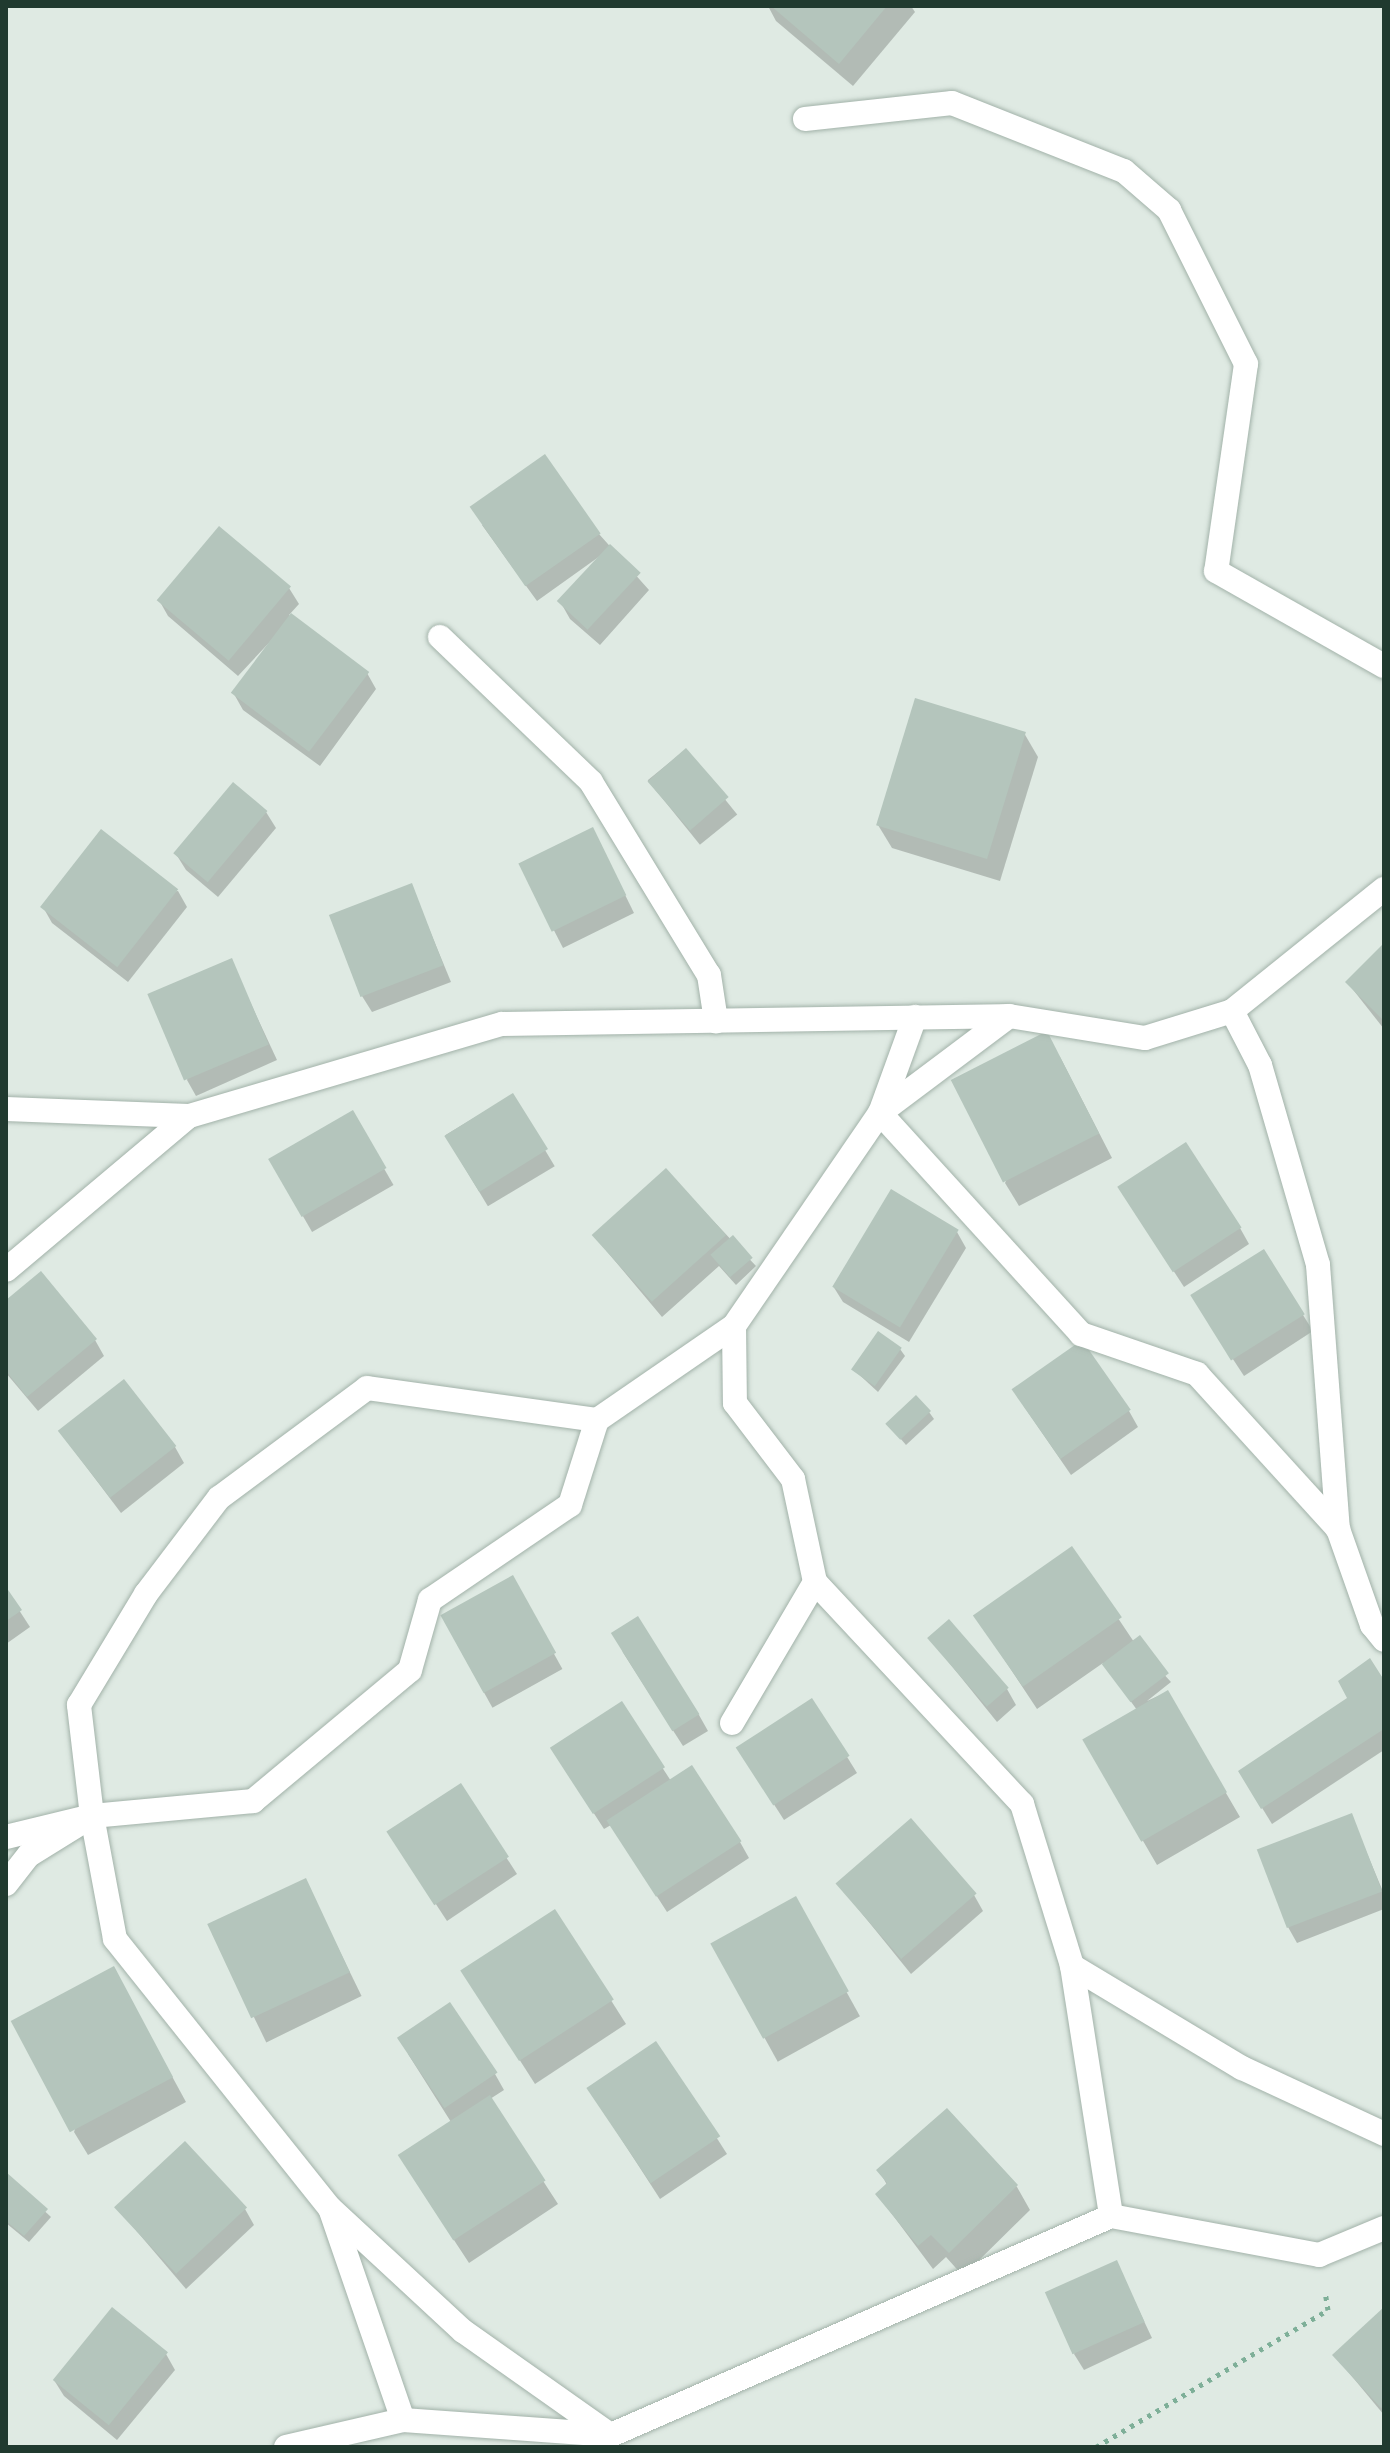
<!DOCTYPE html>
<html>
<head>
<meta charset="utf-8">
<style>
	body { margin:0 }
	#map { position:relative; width:1390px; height:2453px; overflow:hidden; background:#dfeae3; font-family:Ubuntu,sans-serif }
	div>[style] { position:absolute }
	.shadow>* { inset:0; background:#0003; transform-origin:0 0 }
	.building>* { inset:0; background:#b4c5bc; transform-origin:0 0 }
	.path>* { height:5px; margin-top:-2.5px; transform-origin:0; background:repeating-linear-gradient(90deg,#7eaf98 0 4px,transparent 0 10px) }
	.roads { filter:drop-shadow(0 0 2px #a2b2a9) drop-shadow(0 0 2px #a2b2a9) }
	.minor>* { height:24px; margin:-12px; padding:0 12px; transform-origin:12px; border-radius:12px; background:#fff }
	span { translate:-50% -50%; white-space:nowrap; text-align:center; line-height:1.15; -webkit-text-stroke:7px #eff7f2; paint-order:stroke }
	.frame { position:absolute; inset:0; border:8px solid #203a2f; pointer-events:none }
</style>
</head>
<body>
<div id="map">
	<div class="shadow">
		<i style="clip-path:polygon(768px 6px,911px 6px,915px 12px,853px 86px,776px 21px)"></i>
		<i style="clip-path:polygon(482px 525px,599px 534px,649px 590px,600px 645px,570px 619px,561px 603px,600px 556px,537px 601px)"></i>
		<i style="clip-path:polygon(289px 588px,299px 604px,289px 615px,367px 673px,376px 689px,320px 766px,243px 710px,234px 694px,280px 631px,238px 676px,168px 616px,159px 600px)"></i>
		<i style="clip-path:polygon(1024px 733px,1038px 757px,1000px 881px,892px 848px,878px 825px)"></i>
		<i style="left:685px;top:750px;width:83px;height:48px;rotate:51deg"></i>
		<i style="clip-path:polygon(266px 812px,276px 828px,218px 897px,186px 870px,176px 854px)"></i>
		<i style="clip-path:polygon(601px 846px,634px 913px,563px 948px,521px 866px)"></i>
		<i style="clip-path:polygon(411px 885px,451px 982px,372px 1012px,362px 996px)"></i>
		<i style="clip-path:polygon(178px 891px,187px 907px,128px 982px,52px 923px,43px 907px)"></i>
		<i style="clip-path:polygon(1384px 946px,1384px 1029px,1347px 982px)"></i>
		<i style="clip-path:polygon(231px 961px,277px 1060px,196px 1096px,187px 1080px)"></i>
		<i style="clip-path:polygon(1060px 1057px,1112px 1158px,1019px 1206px,1005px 1183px)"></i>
		<i style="left:512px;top:1095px;width:83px;height:78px;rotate:59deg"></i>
		<i style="left:352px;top:1113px;width:83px;height:94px;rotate:60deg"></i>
		<i style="clip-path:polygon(666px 1171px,756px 1266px,736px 1285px,719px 1266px,662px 1317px,594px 1236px)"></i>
		<i style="clip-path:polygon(1130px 1204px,1240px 1228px,1249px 1244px,1184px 1287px)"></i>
		<i style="clip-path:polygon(957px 1232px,966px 1248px,909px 1342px,843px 1302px,833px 1286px)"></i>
		<i style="clip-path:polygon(1263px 1251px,1313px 1331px,1244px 1376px,1202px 1312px)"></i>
		<i style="clip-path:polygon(6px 1303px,95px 1340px,104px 1356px,38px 1411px,6px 1373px)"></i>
		<i style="clip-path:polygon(900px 1349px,905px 1356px,878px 1392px,853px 1369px)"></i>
		<i style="clip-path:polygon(1023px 1405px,1129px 1411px,1138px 1427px,1071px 1475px)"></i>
		<i style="clip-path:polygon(929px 1412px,934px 1419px,906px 1445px,888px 1424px)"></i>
		<i style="clip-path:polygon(60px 1432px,175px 1447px,184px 1463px,121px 1513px)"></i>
		<i style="clip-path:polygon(1071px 1548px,1134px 1642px,1171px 1682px,1147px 1701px,1167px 1692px,1240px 1817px,1157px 1865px,1085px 1741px,1137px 1710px,1103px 1663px,1037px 1709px,975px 1615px)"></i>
		<i style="left:512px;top:1578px;width:104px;height:80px;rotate:61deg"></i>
		<i style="clip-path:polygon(6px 1590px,30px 1627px,6px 1644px)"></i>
		<i style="clip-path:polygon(930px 1639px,1007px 1689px,1016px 1705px,997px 1722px)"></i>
		<i style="clip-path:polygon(622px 1651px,699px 1715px,708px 1731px,683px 1746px)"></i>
		<i style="clip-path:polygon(1384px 1684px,1384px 1750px,1272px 1824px,1240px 1772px)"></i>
		<i style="clip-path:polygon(812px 1700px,857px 1773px,784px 1820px,748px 1764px)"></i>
		<i style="clip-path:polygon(621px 1704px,671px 1781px,740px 1842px,749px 1858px,667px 1912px,611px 1825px,604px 1829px,562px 1764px)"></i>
		<i style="clip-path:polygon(460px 1786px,517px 1874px,447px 1921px,399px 1848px)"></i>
		<i style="clip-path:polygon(1351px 1815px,1384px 1894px,1384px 1909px,1297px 1943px,1288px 1927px)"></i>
		<i style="left:305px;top:1880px;width:129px;height:106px;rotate:64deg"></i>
		<i style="clip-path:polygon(838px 1884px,974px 1895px,983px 1911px,911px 1974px)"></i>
		<i style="left:795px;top:1899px;width:134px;height:94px;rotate:61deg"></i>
		<i style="clip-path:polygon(555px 1912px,626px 2024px,535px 2084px,478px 1995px)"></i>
		<i style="clip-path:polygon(125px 1990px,186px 2102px,88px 2155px,74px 2132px)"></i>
		<i style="clip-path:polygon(656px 2043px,727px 2154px,660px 2199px,598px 2103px)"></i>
		<i style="clip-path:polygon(408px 2054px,495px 2074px,504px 2090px,490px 2099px,558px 2204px,469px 2263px,414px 2179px,451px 2122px)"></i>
		<i style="clip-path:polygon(947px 2111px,1017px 2187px,1030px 2210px,963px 2276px,946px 2257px,933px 2269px,877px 2194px,887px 2185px,879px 2170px)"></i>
		<i style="clip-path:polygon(6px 2175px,51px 2217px,29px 2242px,6px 2223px)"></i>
		<i style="clip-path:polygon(117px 2208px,245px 2209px,254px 2225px,186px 2289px)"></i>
		<i style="clip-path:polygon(1116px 2262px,1152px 2338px,1084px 2370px,1074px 2354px)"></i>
		<i style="clip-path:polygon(1384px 2310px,1384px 2415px,1335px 2356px)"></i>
		<i style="clip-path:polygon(166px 2354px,175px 2370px,117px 2440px,64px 2396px,54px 2380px)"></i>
	</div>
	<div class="building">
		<i style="clip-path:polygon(771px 6px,887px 6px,839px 64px)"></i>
		<i style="left:545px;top:454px;width:97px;height:92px;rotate:55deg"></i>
		<i style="left:219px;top:526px;width:94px;height:97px;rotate:40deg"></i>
		<i style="left:610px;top:544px;width:42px;height:78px;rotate:43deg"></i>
		<i style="left:291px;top:613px;width:98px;height:100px;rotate:37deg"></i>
		<i style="left:915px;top:698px;width:116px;height:133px;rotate:17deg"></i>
		<i style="left:686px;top:748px;width:65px;height:51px;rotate:49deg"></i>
		<i style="left:233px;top:782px;width:45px;height:93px;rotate:40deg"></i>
		<i style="left:593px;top:827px;width:76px;height:83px;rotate:64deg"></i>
		<i style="left:101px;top:829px;width:98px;height:99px;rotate:38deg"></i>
		<i style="left:412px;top:883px;width:88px;height:89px;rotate:69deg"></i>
		<i style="clip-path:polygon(1384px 943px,1384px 1021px,1345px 982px)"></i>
		<i style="left:232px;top:958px;width:94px;height:92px;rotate:67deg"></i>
		<i style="left:1047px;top:1031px;width:115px;height:108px;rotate:63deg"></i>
		<i style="left:513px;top:1093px;width:66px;height:81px;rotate:58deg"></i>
		<i style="left:353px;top:1110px;width:67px;height:98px;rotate:60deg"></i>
		<i style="left:1186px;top:1142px;width:102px;height:82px;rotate:57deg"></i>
		<i style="left:666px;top:1168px;width:90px;height:100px;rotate:48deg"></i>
		<i style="left:891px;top:1189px;width:79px;height:114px;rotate:31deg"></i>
		<i style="left:733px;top:1235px;width:30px;height:30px;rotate:49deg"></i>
		<i style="left:1264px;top:1249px;width:77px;height:87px;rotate:58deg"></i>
		<i style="clip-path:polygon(41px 1271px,97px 1339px,27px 1397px,6px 1371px,6px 1300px)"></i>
		<i style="left:878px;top:1331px;width:29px;height:47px;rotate:35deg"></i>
		<i style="left:1082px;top:1340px;width:85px;height:86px;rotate:55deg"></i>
		<i style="left:124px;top:1379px;width:85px;height:84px;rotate:52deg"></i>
		<i style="left:916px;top:1395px;width:22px;height:42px;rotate:47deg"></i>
		<i style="left:1072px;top:1546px;width:87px;height:121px;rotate:55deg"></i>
		<i style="left:513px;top:1575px;width:89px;height:83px;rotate:61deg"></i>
		<i style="clip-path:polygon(6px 1587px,22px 1610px,6px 1621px)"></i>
		<i style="left:638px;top:1616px;width:116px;height:32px;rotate:58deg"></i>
		<i style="left:949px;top:1619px;width:91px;height:29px;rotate:49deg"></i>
		<i style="left:1140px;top:1635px;width:48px;height:48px;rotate:53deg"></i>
		<i style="clip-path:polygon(1370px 1658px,1384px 1680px,1384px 1729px,1261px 1809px,1238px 1771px,1347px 1698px,1338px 1681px)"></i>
		<i style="left:1168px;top:1690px;width:118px;height:99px;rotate:60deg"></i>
		<i style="left:812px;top:1698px;width:69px;height:91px;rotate:57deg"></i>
		<i style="left:622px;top:1701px;width:79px;height:86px;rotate:57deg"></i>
		<i style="left:692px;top:1765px;width:91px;height:102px;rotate:57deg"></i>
		<i style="left:461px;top:1783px;width:88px;height:89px;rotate:57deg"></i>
		<i style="left:1352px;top:1813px;width:84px;height:102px;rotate:69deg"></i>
		<i style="left:911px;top:1818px;width:100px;height:100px;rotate:49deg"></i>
		<i style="left:306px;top:1878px;width:104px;height:109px;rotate:65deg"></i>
		<i style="left:796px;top:1896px;width:109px;height:98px;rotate:61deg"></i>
		<i style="left:555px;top:1909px;width:108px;height:113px;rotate:57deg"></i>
		<i style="left:114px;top:1966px;width:126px;height:117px;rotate:62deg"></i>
		<i style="left:450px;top:2002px;width:85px;height:64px;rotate:56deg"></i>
		<i style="left:656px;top:2041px;width:115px;height:84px;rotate:56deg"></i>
		<i style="left:490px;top:2095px;width:102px;height:110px;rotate:57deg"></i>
		<i style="clip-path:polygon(947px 2108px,1018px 2185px,949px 2253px,931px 2235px,918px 2246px,875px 2194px,887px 2183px,876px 2170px)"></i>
		<i style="left:185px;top:2141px;width:91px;height:97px;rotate:47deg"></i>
		<i style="clip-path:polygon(6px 2172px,48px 2209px,24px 2236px,6px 2221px)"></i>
		<i style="left:1117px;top:2260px;width:68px;height:79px;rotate:66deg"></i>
		<i style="left:112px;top:2307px;width:72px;height:94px;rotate:39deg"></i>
		<i style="clip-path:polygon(1384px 2307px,1384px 2406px,1381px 2408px,1332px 2355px)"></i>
	</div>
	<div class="path">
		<i style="left:1096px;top:2447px;width:269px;rotate:-30.6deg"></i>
		<i style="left:1328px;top:2310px;width:19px;rotate:-99deg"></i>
	</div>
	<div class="roads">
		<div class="minor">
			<i style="left:805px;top:119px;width:148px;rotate:-6.2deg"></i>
			<i style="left:952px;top:103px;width:185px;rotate:21.6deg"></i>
			<i style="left:1124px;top:171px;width:60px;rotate:40.9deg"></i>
			<i style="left:1169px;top:210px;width:172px;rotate:63.4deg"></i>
			<i style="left:1246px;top:364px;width:209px;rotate:98.2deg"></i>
			<i style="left:1216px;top:571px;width:193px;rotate:29.5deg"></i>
			<i style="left:440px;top:637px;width:209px;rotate:43.8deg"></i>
			<i style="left:591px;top:782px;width:226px;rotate:58.6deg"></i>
			<i style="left:709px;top:975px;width:47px;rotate:81.3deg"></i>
			<i style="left:1232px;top:1011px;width:61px;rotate:62.6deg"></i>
			<i style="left:1260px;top:1065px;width:208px;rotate:73.8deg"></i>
			<i style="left:1318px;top:1265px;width:265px;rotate:85.7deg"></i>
			<i style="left:915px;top:1017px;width:102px;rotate:110deg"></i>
			<i style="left:880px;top:1113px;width:299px;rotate:47.7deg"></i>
			<i style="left:1081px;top:1334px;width:123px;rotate:19deg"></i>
			<i style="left:1197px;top:1374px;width:210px;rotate:47.7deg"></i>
			<i style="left:1338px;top:1529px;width:102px;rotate:70.5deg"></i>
			<i style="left:1372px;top:1625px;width:19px;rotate:51deg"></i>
			<i style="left:6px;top:1109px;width:183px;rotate:2.2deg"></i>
			<i style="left:6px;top:1270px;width:239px;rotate:-40.1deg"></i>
			<i style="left:189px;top:1116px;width:326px;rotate:-16.4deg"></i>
			<i style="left:502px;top:1024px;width:507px;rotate:-0.9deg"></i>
			<i style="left:1009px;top:1016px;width:138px;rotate:9.2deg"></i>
			<i style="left:1145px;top:1038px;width:91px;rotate:-17.2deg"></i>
			<i style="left:1232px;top:1011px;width:195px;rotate:-38.8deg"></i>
			<i style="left:734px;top:1326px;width:77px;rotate:89.3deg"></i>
			<i style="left:735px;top:1403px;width:96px;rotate:52.7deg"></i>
			<i style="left:793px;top:1479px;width:105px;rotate:77.9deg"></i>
			<i style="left:815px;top:1582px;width:304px;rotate:47deg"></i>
			<i style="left:1022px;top:1804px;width:170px;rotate:72.8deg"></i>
			<i style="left:1072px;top:1966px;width:198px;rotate:31deg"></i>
			<i style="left:1242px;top:2068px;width:157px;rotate:24.9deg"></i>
			<i style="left:732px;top:1723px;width:164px;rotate:-59.5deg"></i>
			<i style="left:92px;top:1816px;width:125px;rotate:79.4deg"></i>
			<i style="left:115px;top:1939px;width:344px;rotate:51.4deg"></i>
			<i style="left:330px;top:2208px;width:181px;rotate:42.8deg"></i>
			<i style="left:463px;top:2331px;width:179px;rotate:35.2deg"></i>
			<i style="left:6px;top:1837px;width:89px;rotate:-13.7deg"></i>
			<i style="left:92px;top:1816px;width:162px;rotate:-5.3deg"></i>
			<i style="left:253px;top:1801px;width:204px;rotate:-39.8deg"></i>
			<i style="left:410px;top:1670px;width:73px;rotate:-74.1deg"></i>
			<i style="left:430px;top:1600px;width:169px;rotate:-34.2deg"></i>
			<i style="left:570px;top:1505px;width:89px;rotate:-72.4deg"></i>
			<i style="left:6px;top:1884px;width:37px;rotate:-52deg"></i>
			<i style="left:29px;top:1855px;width:74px;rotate:-31.8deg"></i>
			<i style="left:92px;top:1816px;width:112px;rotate:-96.7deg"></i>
			<i style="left:79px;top:1705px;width:130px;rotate:-58.9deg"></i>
			<i style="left:146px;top:1594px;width:121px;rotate:-52.8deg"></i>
			<i style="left:219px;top:1498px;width:184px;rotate:-36.6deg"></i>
			<i style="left:367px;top:1388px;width:232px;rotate:7.9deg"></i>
			<i style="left:597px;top:1420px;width:166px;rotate:-34.5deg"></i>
			<i style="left:734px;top:1326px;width:258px;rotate:-55.6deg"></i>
			<i style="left:880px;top:1113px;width:161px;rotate:-36.9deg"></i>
			<i style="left:1072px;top:1966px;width:253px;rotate:81.1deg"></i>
			<i style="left:331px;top:2211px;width:221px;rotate:71deg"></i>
			<i style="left:286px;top:2447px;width:120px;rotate:-13deg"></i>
			<i style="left:403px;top:2420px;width:209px;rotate:4.1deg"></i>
			<i style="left:611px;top:2435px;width:546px;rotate:-23.65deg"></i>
			<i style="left:1111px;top:2216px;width:212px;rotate:10.6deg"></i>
			<i style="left:1319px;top:2255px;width:70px;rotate:-22.6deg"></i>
		</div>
	</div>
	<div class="frame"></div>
</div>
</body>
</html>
